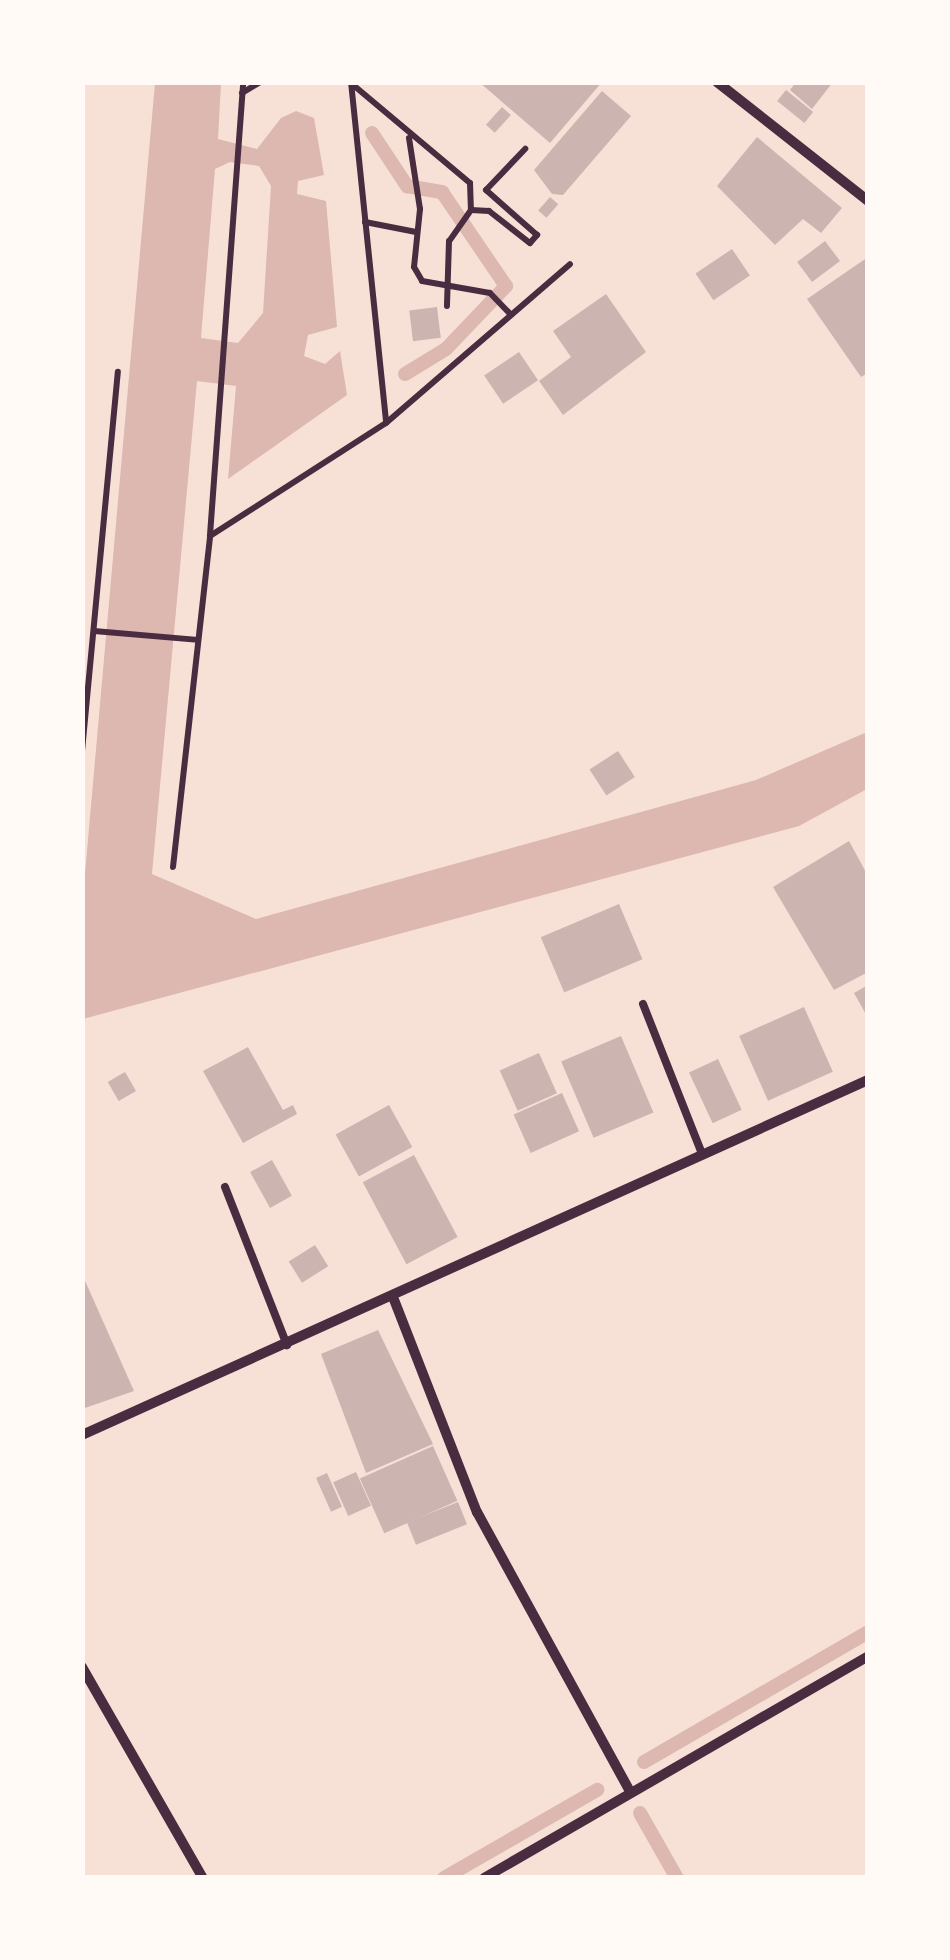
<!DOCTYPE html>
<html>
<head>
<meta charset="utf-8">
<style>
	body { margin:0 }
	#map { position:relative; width:950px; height:1960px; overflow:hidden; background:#f7e1d7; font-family:"Exo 2",sans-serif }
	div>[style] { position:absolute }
	.water>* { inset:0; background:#dcb8b0 }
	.stream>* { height:14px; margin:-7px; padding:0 7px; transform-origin:7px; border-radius:7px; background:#dcb8b0 }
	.building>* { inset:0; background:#ccb4b1; transform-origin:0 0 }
	.path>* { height:6px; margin:-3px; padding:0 3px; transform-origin:3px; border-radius:3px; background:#4a2c40 }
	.service>* { height:8px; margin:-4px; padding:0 4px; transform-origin:4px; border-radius:4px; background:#4a2c40 }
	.minor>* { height:10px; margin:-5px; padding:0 5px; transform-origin:5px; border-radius:5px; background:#4a2c40 }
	span { translate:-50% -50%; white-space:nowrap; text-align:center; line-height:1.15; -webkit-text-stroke:8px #fffaf5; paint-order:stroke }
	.frame { position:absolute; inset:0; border:85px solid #fffaf5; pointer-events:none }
</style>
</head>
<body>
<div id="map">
	<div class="water">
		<i style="clip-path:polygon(evenodd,155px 83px,221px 83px,218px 139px,257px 149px,281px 118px,296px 111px,314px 118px,324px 175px,298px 181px,297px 194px,326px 201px,337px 327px,308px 335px,304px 356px,325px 364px,340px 351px,347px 395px,228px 479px,236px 386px,197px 381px,152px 874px,256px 919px,756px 780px,867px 732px,867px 789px,799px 826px,83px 1019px,83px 896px,155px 83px,230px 162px,259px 166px,271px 186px,263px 313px,238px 343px,201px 338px,215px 169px,230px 162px)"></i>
	</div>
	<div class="stream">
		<i style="left:372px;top:133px;width:64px;rotate:56.6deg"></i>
		<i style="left:407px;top:186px;width:36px;rotate:10deg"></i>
		<i style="left:442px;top:192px;width:114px;rotate:55.8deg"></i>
		<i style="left:506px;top:286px;width:87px;rotate:133.6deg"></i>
		<i style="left:446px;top:349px;width:48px;rotate:148.6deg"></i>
		<i style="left:644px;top:1762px;width:259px;rotate:-30.1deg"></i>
		<i style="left:640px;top:1813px;width:75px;rotate:60.4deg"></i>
		<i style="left:444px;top:1878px;width:177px;rotate:-29.9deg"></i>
	</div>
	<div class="building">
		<i style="clip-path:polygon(479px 82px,602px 82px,550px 143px)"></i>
		<i style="clip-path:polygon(796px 82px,833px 82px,812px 109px,790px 90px)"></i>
		<i style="left:786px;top:90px;width:35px;height:14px;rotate:39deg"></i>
		<i style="clip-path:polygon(602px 91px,631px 116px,563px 195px,552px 194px,534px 170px)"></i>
		<i style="left:502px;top:107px;width:12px;height:24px;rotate:42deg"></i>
		<i style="clip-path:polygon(757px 137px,842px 208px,821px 233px,803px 219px,775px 245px,717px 186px)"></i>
		<i style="left:550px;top:197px;width:11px;height:18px;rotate:41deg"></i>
		<i style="left:825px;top:241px;width:25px;height:35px;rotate:53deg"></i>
		<i style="left:732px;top:249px;width:32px;height:44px;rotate:56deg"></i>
		<i style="clip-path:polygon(868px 257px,868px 373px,861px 377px,807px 299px)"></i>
		<i style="clip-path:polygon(606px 294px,646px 352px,563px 415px,539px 381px,571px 357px,553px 331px)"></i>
		<i style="left:437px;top:307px;width:31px;height:28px;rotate:83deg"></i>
		<i style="left:519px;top:352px;width:34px;height:42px;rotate:56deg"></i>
		<i style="left:618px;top:751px;width:31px;height:34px;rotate:57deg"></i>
		<i style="clip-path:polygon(849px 841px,868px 876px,868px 972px,834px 990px,773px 887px)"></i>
		<i style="left:619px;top:904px;width:60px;height:85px;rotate:67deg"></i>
		<i style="clip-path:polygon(868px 985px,868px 1018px,854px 993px)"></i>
		<i style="left:804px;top:1007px;width:71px;height:71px;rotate:66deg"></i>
		<i style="left:621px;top:1036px;width:83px;height:65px;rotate:67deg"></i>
		<i style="clip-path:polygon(248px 1047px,283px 1110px,293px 1105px,297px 1114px,243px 1143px,203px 1071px)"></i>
		<i style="left:539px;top:1053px;width:44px;height:43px;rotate:66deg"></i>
		<i style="left:718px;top:1059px;width:56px;height:32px;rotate:65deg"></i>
		<i style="left:125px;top:1072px;width:22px;height:20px;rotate:60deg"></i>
		<i style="left:562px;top:1093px;width:42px;height:53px;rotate:66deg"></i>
		<i style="left:389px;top:1105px;width:48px;height:61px;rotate:61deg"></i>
		<i style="left:414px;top:1155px;width:93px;height:58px;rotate:62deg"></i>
		<i style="left:272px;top:1160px;width:41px;height:25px;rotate:61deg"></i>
		<i style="left:315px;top:1245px;width:25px;height:31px;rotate:58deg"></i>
		<i style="clip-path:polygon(82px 1274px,134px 1391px,82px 1409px)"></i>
		<i style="clip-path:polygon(378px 1330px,433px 1444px,366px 1473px,321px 1354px)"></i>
		<i style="left:433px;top:1446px;width:60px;height:80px;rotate:66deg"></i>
		<i style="left:356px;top:1472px;width:37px;height:25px;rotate:66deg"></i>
		<i style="left:327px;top:1473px;width:37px;height:12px;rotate:66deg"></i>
		<i style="left:458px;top:1502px;width:24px;height:55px;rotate:68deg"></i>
	</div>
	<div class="path">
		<i style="left:351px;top:82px;width:342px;rotate:84.1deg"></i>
		<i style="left:352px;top:84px;width:154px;rotate:40deg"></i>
		<i style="left:470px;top:183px;width:27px;rotate:88deg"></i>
		<i style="left:471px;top:210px;width:38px;rotate:125deg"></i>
		<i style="left:449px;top:241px;width:65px;rotate:91.8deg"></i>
		<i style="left:242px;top:93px;width:21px;rotate:-31deg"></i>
		<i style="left:409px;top:138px;width:72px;rotate:81.2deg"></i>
		<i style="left:420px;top:209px;width:58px;rotate:95.9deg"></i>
		<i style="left:414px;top:267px;width:16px;rotate:60deg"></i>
		<i style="left:422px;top:281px;width:69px;rotate:10deg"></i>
		<i style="left:490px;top:293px;width:30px;rotate:46deg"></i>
		<i style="left:471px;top:210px;width:18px;rotate:3deg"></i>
		<i style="left:489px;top:211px;width:52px;rotate:38deg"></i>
		<i style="left:530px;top:243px;width:11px;rotate:-49deg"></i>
		<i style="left:537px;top:235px;width:68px;rotate:-138.6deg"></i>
		<i style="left:486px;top:190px;width:57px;rotate:-46.4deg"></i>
		<i style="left:365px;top:222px;width:52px;rotate:11.1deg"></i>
		<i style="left:210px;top:535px;width:454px;rotate:-85.8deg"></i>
		<i style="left:94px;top:631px;width:104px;rotate:4.9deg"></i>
		<i style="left:82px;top:751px;width:381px;rotate:-84.6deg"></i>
		<i style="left:173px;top:867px;width:333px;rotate:-83.6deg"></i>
		<i style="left:210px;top:536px;width:209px;rotate:-32.7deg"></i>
		<i style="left:386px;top:423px;width:243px;rotate:-40.8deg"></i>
	</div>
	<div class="service">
		<i style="left:643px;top:1004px;width:161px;rotate:68.5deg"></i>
		<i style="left:225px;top:1187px;width:170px;rotate:68.6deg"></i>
	</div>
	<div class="minor">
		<i style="left:717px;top:82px;width:192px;rotate:38.2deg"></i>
		<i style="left:393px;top:1297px;width:231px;rotate:68.7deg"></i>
		<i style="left:477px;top:1512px;width:320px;rotate:61.3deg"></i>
		<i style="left:82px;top:1435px;width:862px;rotate:-24.31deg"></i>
		<i style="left:82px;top:1667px;width:243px;rotate:60.2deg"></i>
		<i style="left:484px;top:1878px;width:444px;rotate:-30deg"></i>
	</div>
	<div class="frame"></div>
</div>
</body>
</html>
